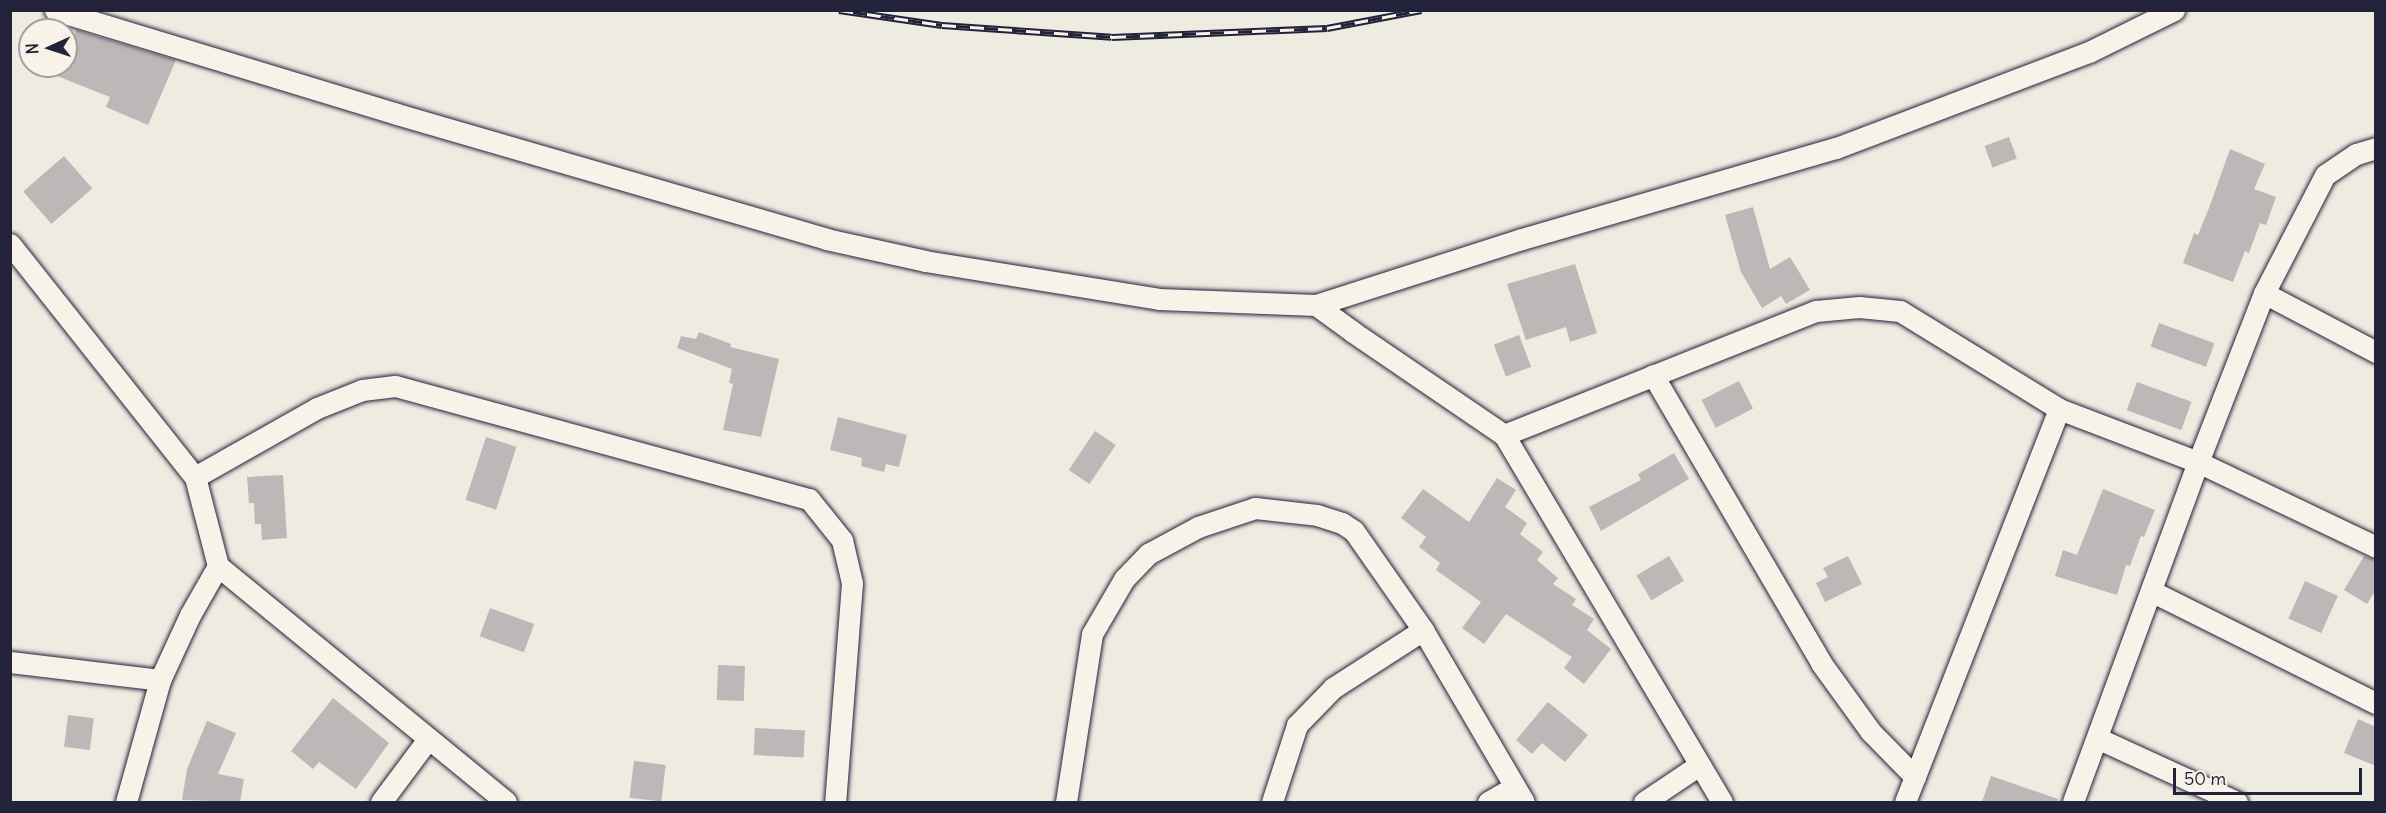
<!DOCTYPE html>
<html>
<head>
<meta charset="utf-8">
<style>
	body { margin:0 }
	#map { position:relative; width:2386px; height:813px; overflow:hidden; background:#eeebe1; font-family:Delius,sans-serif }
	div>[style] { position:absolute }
	.building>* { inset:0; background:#bbb8b7; transform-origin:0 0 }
	.roads { filter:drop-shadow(0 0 2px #22223b) drop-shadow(0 0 2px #22223b) }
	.street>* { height:21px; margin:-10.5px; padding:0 10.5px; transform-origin:10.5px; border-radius:10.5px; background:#f7f3e8 }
	.rail>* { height:7px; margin-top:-3.5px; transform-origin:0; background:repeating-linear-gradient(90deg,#f7f3e8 0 14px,#22223b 0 28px); box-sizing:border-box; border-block:2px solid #22223b }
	span { translate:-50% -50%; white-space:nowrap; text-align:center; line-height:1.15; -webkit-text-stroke:5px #f7f3e8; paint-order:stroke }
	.frame { position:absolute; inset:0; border:12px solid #22223b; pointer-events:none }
	.north { position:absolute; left:18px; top:18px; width:60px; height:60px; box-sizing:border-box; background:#f7f3e8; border:2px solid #a29fa3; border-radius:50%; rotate:267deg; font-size:16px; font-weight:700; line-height:24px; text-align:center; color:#22223b }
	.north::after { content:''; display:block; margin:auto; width:21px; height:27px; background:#22223b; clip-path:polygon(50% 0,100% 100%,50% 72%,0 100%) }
	.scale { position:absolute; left:2173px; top:768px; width:189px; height:27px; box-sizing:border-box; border:3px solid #22223b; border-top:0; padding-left:8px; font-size:18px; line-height:21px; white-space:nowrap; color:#22223b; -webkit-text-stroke:4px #f7f3e8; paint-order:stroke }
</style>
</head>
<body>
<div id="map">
	<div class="building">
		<i style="clip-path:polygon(76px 30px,176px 60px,148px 125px,106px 107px,110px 97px,57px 76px,61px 66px,66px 66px,66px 55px)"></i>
		<i style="left:2009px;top:137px;width:23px;height:26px;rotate:70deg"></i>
		<i style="clip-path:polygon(2230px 149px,2265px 164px,2254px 189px,2276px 197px,2266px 225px,2260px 223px,2249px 253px,2245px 251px,2233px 282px,2183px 263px,2194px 233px,2198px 235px,2209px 208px)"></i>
		<i style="left:64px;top:156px;width:43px;height:54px;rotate:49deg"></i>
		<i style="clip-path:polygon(1753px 207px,1770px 269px,1790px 257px,1810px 290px,1786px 304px,1781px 296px,1762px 308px,1741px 272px,1725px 215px)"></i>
		<i style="clip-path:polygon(1575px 264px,1597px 333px,1570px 342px,1566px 327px,1526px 340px,1507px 284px)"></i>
		<i style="left:2159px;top:323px;width:59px;height:25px;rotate:20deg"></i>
		<i style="clip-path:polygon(699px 332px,731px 344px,730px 347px,779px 359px,761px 437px,723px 430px,733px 384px,729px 383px,732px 369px,677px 348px,681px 336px,696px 339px)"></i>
		<i style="left:1519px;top:335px;width:34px;height:27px;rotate:69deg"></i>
		<i style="left:1739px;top:381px;width:31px;height:42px;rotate:63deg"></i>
		<i style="left:2137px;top:382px;width:58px;height:30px;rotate:20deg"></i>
		<i style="clip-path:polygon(838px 417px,907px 435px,899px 467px,886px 464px,884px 472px,861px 466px,862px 458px,830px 450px)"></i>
		<i style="left:1095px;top:431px;width:25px;height:47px;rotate:34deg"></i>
		<i style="left:486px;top:437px;width:32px;height:66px;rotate:18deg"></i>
		<i style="clip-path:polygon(1674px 453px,1689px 479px,1601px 531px,1589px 507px,1641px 480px,1638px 474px)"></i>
		<i style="clip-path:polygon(283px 475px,287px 538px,262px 540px,261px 524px,255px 524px,254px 503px,249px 503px,247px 477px)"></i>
		<i style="clip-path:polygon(1497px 478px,1516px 490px,1505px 507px,1527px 523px,1520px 534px,1543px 552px,1537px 560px,1558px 578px,1553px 584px,1576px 599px,1572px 605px,1594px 619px,1587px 630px,1611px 649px,1584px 684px,1564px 668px,1572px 657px,1506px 614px,1484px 644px,1462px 628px,1481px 602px,1436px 570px,1440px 563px,1419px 547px,1426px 537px,1401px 518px,1423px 489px,1469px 522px)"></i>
		<i style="clip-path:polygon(2103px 489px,2155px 510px,2144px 537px,2141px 536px,2130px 566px,2126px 565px,2117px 595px,2055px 576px,2063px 550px,2077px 555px)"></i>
		<i style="left:1669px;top:556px;width:29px;height:38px;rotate:59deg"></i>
		<i style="clip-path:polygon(1848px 556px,1862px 584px,1825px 602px,1816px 583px,1828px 577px,1823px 568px)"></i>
		<i style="clip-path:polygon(2364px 556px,2376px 560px,2376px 590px,2367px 604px,2344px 590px)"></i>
		<i style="left:2305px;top:581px;width:36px;height:41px;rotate:24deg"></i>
		<i style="left:490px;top:608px;width:47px;height:30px;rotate:20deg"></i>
		<i style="left:718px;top:665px;width:27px;height:35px;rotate:2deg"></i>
		<i style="clip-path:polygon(333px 698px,389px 743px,356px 789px,319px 762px,313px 769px,291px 751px)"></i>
		<i style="clip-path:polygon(1548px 702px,1588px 735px,1565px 762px,1542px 743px,1532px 754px,1516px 740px)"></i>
		<i style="left:68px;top:715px;width:26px;height:32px;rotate:7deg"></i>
		<i style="clip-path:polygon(2358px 719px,2376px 727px,2376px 766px,2344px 753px)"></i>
		<i style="clip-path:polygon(207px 721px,236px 733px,218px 774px,244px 779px,240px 802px,182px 800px,187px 769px)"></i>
		<i style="left:755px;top:728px;width:50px;height:27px;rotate:3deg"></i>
		<i style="left:634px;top:761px;width:32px;height:37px;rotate:7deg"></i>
		<i style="clip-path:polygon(1991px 776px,2058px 799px,2057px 802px,1982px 802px)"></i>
	</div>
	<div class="roads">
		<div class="street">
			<i style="left:55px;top:10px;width:357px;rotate:16.9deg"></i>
			<i style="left:397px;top:114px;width:447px;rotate:16.2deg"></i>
			<i style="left:826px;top:239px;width:101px;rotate:12.5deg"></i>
			<i style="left:925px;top:261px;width:237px;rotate:9.2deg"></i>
			<i style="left:1159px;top:299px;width:157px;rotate:2.2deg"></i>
			<i style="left:1316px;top:305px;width:216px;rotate:-17.8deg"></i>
			<i style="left:1522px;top:239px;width:327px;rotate:-16.2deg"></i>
			<i style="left:1836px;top:148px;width:271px;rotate:-20.8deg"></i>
			<i style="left:2089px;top:52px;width:95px;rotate:-26.3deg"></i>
			<i style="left:2376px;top:148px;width:21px;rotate:163deg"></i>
			<i style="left:2356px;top:154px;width:37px;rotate:146deg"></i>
			<i style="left:2325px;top:175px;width:133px;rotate:117.3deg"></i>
			<i style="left:2264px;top:293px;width:181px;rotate:111.3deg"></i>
			<i style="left:2198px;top:462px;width:197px;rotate:25.5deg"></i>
			<i style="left:10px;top:244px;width:298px;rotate:51.6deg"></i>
			<i style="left:195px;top:477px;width:92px;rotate:75.5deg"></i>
			<i style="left:218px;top:566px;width:372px;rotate:39.3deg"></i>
			<i style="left:2264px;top:293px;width:127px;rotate:27.8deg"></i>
			<i style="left:1316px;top:305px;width:46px;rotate:36.1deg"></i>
			<i style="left:1353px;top:332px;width:183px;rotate:34.3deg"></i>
			<i style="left:1653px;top:375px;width:333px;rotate:59.7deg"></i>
			<i style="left:1821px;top:663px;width:85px;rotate:54.1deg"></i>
			<i style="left:1871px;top:732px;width:63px;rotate:45.6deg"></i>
			<i style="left:195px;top:477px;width:140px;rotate:-29.5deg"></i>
			<i style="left:317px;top:408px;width:48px;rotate:-21.8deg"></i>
			<i style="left:362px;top:390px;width:33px;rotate:-7deg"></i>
			<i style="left:395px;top:386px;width:429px;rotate:15.3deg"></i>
			<i style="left:809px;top:499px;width:53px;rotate:51.2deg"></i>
			<i style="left:842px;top:540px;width:44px;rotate:76.9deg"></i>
			<i style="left:852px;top:583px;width:220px;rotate:94.4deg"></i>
			<i style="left:2151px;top:591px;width:251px;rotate:26.5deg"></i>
			<i style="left:10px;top:662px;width:151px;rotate:6.8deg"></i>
			<i style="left:2097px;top:738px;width:154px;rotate:24.6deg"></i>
			<i style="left:126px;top:802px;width:127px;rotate:-74.4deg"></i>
			<i style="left:160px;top:680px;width:72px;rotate:-65.2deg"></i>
			<i style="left:190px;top:615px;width:56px;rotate:-60.3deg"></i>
			<i style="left:381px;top:802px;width:79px;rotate:-53.3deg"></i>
			<i style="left:1066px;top:802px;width:170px;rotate:-81.2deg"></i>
			<i style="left:1092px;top:634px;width:64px;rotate:-59.8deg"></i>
			<i style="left:1124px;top:579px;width:35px;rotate:-46deg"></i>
			<i style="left:1148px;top:554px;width:57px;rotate:-28.4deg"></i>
			<i style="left:1198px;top:527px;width:60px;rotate:-18.4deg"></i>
			<i style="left:1255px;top:508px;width:62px;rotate:6.4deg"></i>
			<i style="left:1317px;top:515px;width:26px;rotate:18deg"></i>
			<i style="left:1342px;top:523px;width:14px;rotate:34deg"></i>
			<i style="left:1354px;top:531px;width:121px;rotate:55.1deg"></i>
			<i style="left:1423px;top:630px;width:199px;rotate:59.6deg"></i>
			<i style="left:1272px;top:802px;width:81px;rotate:-72deg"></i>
			<i style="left:1297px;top:725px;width:52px;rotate:-45.8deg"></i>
			<i style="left:1333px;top:688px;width:107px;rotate:-32.8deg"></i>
			<i style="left:1488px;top:802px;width:30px;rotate:-30deg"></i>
			<i style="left:1644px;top:802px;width:66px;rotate:-33.9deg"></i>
			<i style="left:1722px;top:802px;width:427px;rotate:-120.7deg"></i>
			<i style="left:1504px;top:435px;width:336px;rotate:-21.7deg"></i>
			<i style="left:1816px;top:311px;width:43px;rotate:-5.3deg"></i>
			<i style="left:1859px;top:307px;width:41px;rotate:5.6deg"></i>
			<i style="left:1900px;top:311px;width:187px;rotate:31.6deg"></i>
			<i style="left:2059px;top:409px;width:149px;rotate:20.9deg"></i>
			<i style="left:2198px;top:462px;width:362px;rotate:110.2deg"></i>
			<i style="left:1905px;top:802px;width:422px;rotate:-68.6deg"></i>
		</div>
	</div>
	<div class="rail">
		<i style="left:839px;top:10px;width:104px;rotate:8.3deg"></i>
		<i style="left:942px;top:25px;width:170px;rotate:4deg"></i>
		<i style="left:1112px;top:37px;width:215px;rotate:-2.4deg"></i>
		<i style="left:1327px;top:28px;width:96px;rotate:-10.8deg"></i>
	</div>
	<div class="frame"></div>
	<div class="north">N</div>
	<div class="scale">50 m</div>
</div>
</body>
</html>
